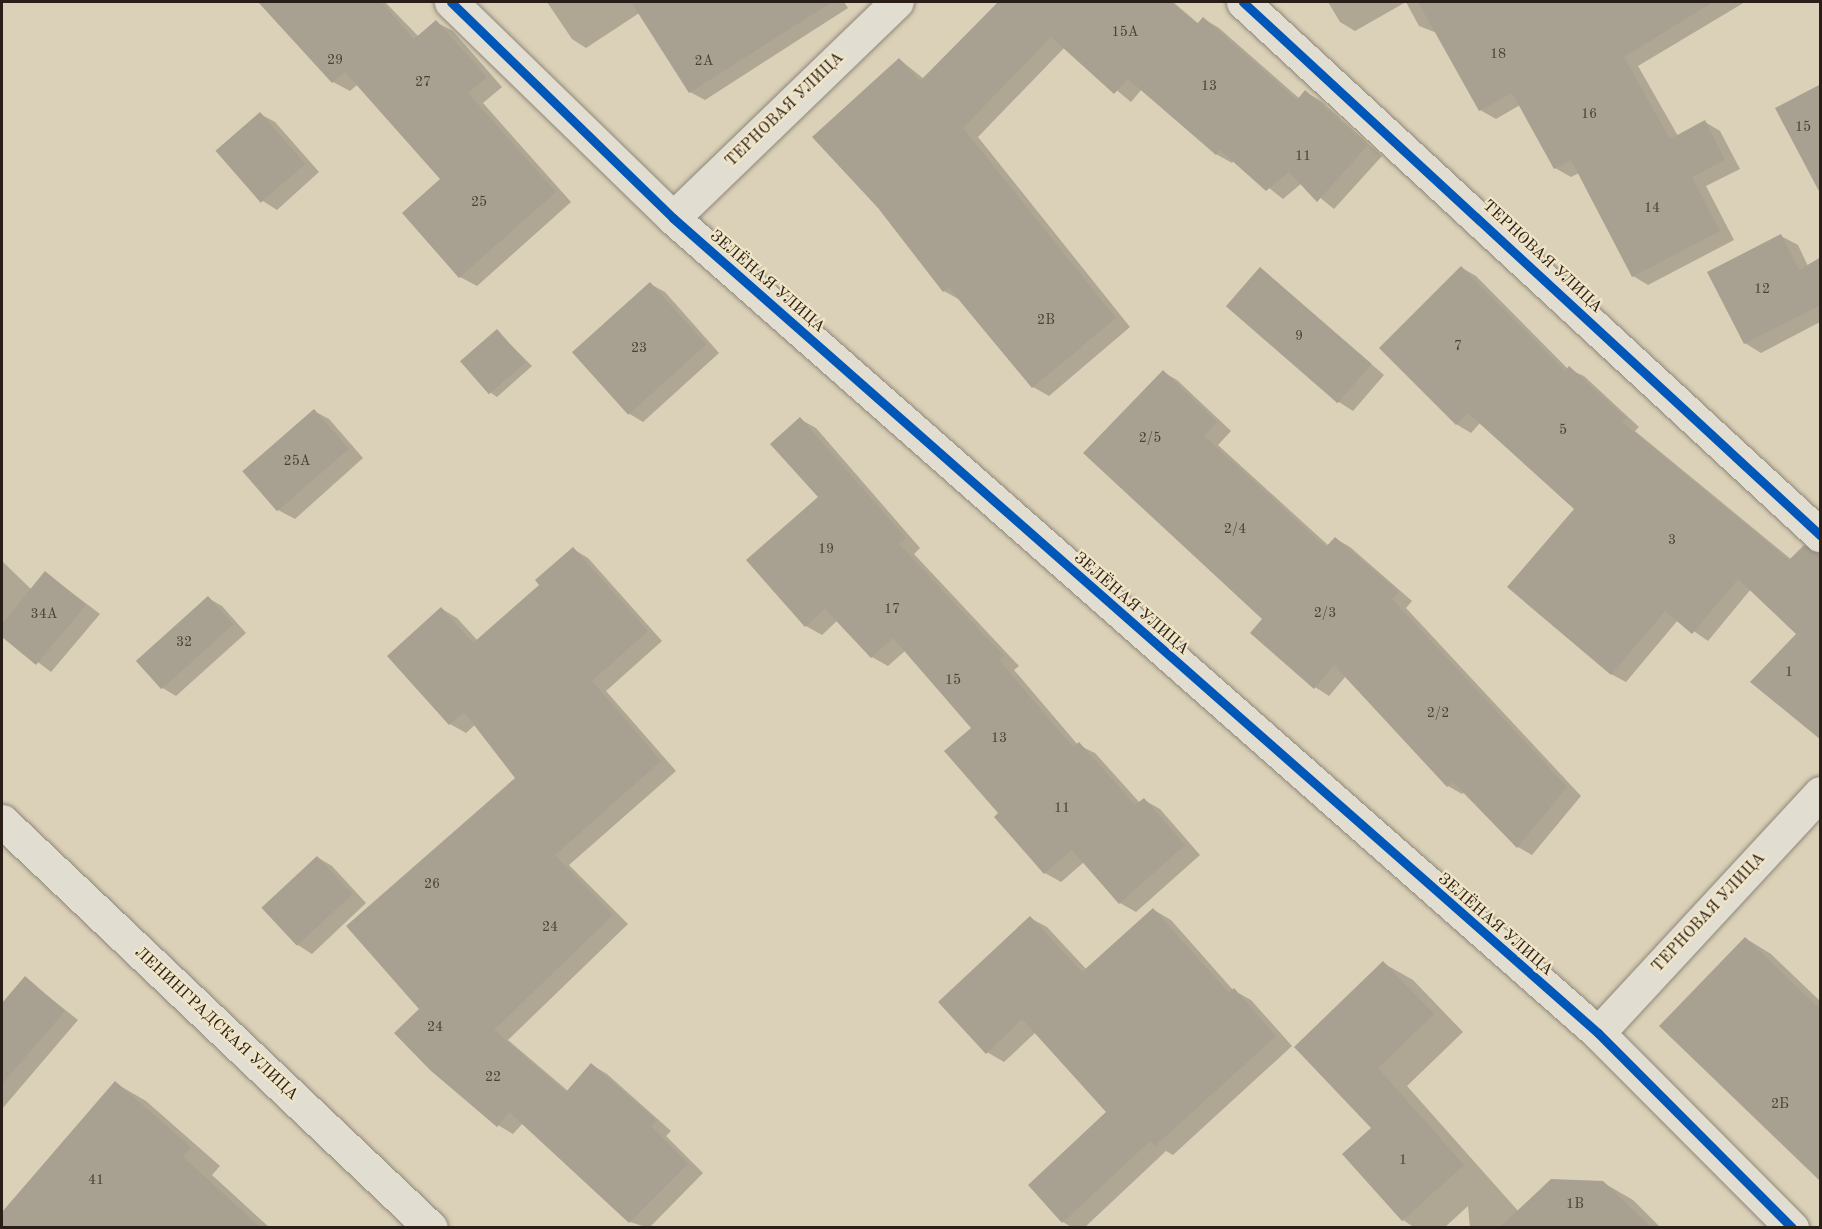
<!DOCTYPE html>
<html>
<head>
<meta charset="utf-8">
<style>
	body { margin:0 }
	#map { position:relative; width:1822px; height:1229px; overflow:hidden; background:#dbd1b8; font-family:"Old Standard TT",serif }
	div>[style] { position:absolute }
	.shadow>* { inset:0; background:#0003 }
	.building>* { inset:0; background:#a8a191; transform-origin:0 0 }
	.roads { filter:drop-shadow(0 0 2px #8f8779) drop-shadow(0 0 2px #8f8779) }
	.minor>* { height:33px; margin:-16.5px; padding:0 16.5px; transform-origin:16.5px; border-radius:16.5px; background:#e2ddd1 }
	.cycleway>* { height:9px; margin:-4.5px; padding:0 4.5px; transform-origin:4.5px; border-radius:4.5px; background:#0057b8 }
	span { translate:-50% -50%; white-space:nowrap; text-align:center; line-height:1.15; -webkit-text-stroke:4.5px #f1e5c7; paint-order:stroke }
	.number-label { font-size:14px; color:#493f36 }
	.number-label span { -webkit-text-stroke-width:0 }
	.street-label { font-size:16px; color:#291e18 }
	.frame { position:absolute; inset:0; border:3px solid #291e18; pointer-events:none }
</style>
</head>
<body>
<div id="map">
	<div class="shadow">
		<i style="clip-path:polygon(260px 2px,385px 2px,419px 37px,436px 22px,453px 31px,502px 87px,483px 103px,571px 202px,477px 286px,460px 277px,442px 179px,358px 84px,350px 91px,333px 82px)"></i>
		<i style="clip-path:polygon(547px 2px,656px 2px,586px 48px,572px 39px)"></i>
		<i style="clip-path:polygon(692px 2px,844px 2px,848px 8px,705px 100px,690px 92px,650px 29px)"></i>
		<i style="clip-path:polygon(1000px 2px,1173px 2px,1199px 24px,1204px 19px,1219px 28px,1300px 99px,1306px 92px,1321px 101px,1382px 156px,1334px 209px,1302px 183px,1283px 199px,1234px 160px,1232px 163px,1216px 154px,1142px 89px,1131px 102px,1065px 47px,978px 137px,1130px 327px,1049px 396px,1033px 387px,960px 300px,944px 291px,899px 59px,924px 79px)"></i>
		<i style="clip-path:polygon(1328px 2px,1509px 2px,1516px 13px,1535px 2px,1745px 2px,1638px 66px,1678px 136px,1705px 122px,1720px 131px,1740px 169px,1706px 186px,1734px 240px,1648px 285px,1633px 276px,1579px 173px,1571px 177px,1555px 168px,1520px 105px,1496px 119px,1480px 110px,1437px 33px,1419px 26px,1406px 2px,1355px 31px,1340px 22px)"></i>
		<i style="clip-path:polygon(260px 114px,275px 122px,319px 172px,277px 210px,263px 201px)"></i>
		<i style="clip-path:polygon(1781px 236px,1798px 245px,1808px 266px,1820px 259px,1820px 322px,1761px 353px,1745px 343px)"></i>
		<i style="clip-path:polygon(1462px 268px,1476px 276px,1568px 369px,1584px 376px,1639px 427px,1635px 431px,1792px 560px,1798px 634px,1751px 589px,1708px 641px,1678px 620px,1626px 682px,1611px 674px,1576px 509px,1480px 423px,1471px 433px,1456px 424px)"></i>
		<i style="clip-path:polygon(1260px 269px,1384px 375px,1353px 411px,1339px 402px)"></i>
		<i style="clip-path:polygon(650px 284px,665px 292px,719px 353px,643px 422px,628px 413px)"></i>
		<i style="clip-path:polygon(497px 331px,532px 366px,497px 397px,491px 393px)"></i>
		<i style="clip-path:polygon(1163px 372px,1177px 380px,1231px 431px,1218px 445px,1329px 546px,1336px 539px,1350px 547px,1412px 601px,1406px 608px,1581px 796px,1532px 855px,1518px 847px,1465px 792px,1462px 794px,1448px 786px,1346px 676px,1329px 696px,1315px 687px,1265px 619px)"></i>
		<i style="clip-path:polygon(314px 411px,329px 419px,363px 458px,295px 519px,280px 511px,246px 473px)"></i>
		<i style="clip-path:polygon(800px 419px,816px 428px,920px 548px,914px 554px,1019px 666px,1014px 670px,1078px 745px,1095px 753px,1140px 803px,1144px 800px,1160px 809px,1200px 855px,1136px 912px,1120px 903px,1084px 862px,1061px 882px,1045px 873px,996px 817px,1001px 813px,973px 728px,906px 650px,888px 666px,872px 657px,838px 620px,822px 635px,806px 626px,820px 497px)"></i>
		<i style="clip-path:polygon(573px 549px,588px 558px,662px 641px,606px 691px,676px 771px,569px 865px,628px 924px,508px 1040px,568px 1091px,592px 1065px,607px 1074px,671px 1131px,666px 1136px,703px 1173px,649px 1228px,630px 1222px,523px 1123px,513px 1134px,498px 1125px,421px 1009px,517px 778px,476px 724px,466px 733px,450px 724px,389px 656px,442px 609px,457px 618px,478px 641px,541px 585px)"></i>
		<i style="clip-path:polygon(2px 561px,32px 590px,46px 573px,100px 614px,51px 672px,2px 635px)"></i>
		<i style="clip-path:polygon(208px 598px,222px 606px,246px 633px,176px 696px,161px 687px,137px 660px)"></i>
		<i style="clip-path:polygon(317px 857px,332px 866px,366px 903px,312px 954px,298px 945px)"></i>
		<i style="clip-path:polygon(1154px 910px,1171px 920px,1233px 990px,1251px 1000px,1292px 1046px,1173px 1155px,1166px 1151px,1084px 1228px,1073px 1228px,1063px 1222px,1108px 1112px,1036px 1032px,1004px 1062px,987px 1052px,1030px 918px,1047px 927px,1087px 970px)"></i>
		<i style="clip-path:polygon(1745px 938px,1771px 954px,1820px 1001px,1820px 1180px)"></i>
		<i style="clip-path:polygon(1383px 963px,1413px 980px,1463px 1032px,1407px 1086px,1519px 1212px,1602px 1182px,1633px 1200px,1661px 1228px,1470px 1228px,1468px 1206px,1444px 1228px,1415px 1228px,1403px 1220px,1373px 1128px)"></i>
		<i style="clip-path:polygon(25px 978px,78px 1020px,2px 1109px,2px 1006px)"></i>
		<i style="clip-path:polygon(115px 1083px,146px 1101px,220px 1166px,212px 1175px,270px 1228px,2px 1228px,2px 1214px)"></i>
	</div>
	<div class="building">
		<i style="clip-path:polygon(258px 2px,381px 2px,414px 39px,436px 20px,487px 77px,468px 93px,556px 192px,459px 278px,402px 213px,440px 179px,345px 72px,332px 83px)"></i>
		<i style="clip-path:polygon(631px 2px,832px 2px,689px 93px)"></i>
		<i style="clip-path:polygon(998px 2px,1171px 2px,1197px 24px,1203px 17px,1297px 100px,1305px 90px,1367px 146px,1317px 202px,1289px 172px,1266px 191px,1220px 150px,1216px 155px,1128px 79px,1114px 94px,1051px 37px,963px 128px,1116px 318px,1032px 388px,949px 288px,943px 292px,878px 208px,812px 137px,899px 58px,920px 81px)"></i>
		<i style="clip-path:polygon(1418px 2px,1713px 2px,1624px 57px,1670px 139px,1705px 120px,1725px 160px,1692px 177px,1720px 231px,1632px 277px,1571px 160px,1554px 169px,1512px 93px,1479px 111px)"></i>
		<i style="clip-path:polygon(1821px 84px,1821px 195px,1775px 108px)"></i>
		<i style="left:260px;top:112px;width:69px;height:59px;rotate:49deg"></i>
		<i style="clip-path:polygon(1781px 234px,1799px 270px,1821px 257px,1821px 305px,1744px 344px,1707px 272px)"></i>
		<i style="clip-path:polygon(1461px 266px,1565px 371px,1569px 366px,1626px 418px,1622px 422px,1789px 560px,1804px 545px,1821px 553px,1821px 740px,1750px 682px,1796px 634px,1738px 579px,1692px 634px,1665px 611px,1611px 675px,1507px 587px,1574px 509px,1468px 413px,1456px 425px,1379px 348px)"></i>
		<i style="left:1260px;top:267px;width:148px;height:52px;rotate:41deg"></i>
		<i style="left:650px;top:282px;width:84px;height:105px;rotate:48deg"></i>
		<i style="left:497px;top:329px;width:44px;height:49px;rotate:49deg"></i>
		<i style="clip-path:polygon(1163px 370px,1217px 422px,1204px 436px,1326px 547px,1335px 537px,1399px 592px,1392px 599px,1567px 787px,1517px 848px,1453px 782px,1447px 787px,1334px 665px,1314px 689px,1250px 633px,1262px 619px,1083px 453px)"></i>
		<i style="left:314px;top:409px;width:53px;height:95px;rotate:49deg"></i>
		<i style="clip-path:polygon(800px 417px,906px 538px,899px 544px,1004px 656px,999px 660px,1073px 747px,1079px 742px,1135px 805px,1144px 798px,1185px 845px,1119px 904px,1072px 850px,1044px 874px,994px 817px,998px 813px,944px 751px,971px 728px,893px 638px,871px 658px,825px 609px,805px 627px,746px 560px,818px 497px,770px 444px)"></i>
		<i style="clip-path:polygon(573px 547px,648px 631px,592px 681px,661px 761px,555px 855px,613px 915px,494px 1030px,566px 1092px,591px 1063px,657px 1121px,651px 1126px,688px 1164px,629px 1223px,509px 1112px,497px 1127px,430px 1070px,394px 1033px,419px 1009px,346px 926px,515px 778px,464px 712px,449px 725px,387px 656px,441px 607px,473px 643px,539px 585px,535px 580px)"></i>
		<i style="clip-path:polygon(45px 571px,86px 605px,36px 665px,2px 637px,2px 624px)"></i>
		<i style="left:208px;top:596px;width:38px;height:97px;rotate:48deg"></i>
		<i style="left:317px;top:856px;width:52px;height:76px;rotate:47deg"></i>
		<i style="clip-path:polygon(1153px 908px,1229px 993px,1234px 988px,1276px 1036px,1155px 1146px,1150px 1141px,1062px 1223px,1028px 1185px,1106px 1112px,1022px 1019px,986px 1054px,938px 1002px,1030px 916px,1082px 972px)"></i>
		<i style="clip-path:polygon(1745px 937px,1821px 1010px,1821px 1182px,1659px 1026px)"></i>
		<i style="clip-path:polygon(1383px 961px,1434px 1014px,1378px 1068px,1464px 1165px,1402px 1221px,1342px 1154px,1371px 1128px,1294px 1047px)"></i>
		<i style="clip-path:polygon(25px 976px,65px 1011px,2px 1084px,2px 1003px)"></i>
		<i style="clip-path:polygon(115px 1081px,191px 1147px,183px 1157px,260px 1227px,2px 1227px,2px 1212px)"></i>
		<i style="clip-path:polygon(1551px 1179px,1603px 1181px,1651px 1227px,1500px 1227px)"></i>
	</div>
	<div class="roads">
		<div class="minor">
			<i style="left:451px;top:2px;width:310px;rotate:44.2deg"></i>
			<i style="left:673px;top:218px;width:1233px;rotate:41.38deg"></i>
			<i style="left:1598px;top:1033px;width:275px;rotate:45.1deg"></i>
			<i style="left:1243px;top:2px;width:786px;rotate:42.73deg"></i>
			<i style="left:673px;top:218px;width:311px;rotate:-44deg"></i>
			<i style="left:2px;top:821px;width:591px;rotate:43.49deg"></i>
			<i style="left:1598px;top:1033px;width:327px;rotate:-47.2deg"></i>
		</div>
	</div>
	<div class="cycleway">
		<i style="left:451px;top:2px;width:310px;rotate:44.2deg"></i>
		<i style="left:673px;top:218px;width:1233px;rotate:41.38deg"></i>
		<i style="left:1598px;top:1033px;width:275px;rotate:45.1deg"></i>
		<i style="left:1243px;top:2px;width:786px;rotate:42.73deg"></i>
	</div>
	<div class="number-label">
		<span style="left:1125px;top:32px">15А</span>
		<span style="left:1498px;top:54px">18</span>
		<span style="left:335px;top:60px">29</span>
		<span style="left:704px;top:61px">2А</span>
		<span style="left:423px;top:82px">27</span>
		<span style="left:1209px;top:86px">13</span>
		<span style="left:1589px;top:114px">16</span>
		<span style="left:1803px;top:127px">15</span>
		<span style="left:1303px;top:156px">11</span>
		<span style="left:479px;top:202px">25</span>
		<span style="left:1652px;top:208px">14</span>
		<span style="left:1762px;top:289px">12</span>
		<span style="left:1046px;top:320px">2В</span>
		<span style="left:1299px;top:336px">9</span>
		<span style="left:1458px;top:346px">7</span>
		<span style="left:639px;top:348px">23</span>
		<span style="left:1563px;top:430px">5</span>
		<span style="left:1150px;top:438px">2/5</span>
		<span style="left:297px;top:461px">25А</span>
		<span style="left:1235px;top:529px">2/4</span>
		<span style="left:1672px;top:540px">3</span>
		<span style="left:826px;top:549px">19</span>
		<span style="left:892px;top:609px">17</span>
		<span style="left:1325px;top:613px">2/3</span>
		<span style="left:44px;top:614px">34А</span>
		<span style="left:184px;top:642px">32</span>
		<span style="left:1789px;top:672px">1</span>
		<span style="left:953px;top:680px">15</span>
		<span style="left:1438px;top:713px">2/2</span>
		<span style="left:999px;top:738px">13</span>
		<span style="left:1062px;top:808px">11</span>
		<span style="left:432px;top:884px">26</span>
		<span style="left:550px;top:927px">24</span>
		<span style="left:435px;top:1027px">24</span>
		<span style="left:493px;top:1077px">22</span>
		<span style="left:1780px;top:1104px">2Б</span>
		<span style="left:1403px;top:1160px">1</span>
		<span style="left:96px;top:1180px">41</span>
		<span style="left:1575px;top:1204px">1В</span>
	</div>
	<div class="street-label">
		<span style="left:785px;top:110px;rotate:-44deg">ТЕРНОВАЯ УЛИЦА</span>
		<span style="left:1542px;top:257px;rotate:43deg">ТЕРНОВАЯ УЛИЦА</span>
		<span style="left:767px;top:282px;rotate:41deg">ЗЕЛЁНАЯ УЛИЦА</span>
		<span style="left:1131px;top:604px;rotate:41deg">ЗЕЛЁНАЯ УЛИЦА</span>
		<span style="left:1709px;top:913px;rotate:-47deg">ТЕРНОВАЯ УЛИЦА</span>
		<span style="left:1495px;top:925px;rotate:41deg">ЗЕЛЁНАЯ УЛИЦА</span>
		<span style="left:216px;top:1024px;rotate:43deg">ЛЕНИНГРАДСКАЯ УЛИЦА</span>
	</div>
	<div class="frame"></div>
</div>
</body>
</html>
